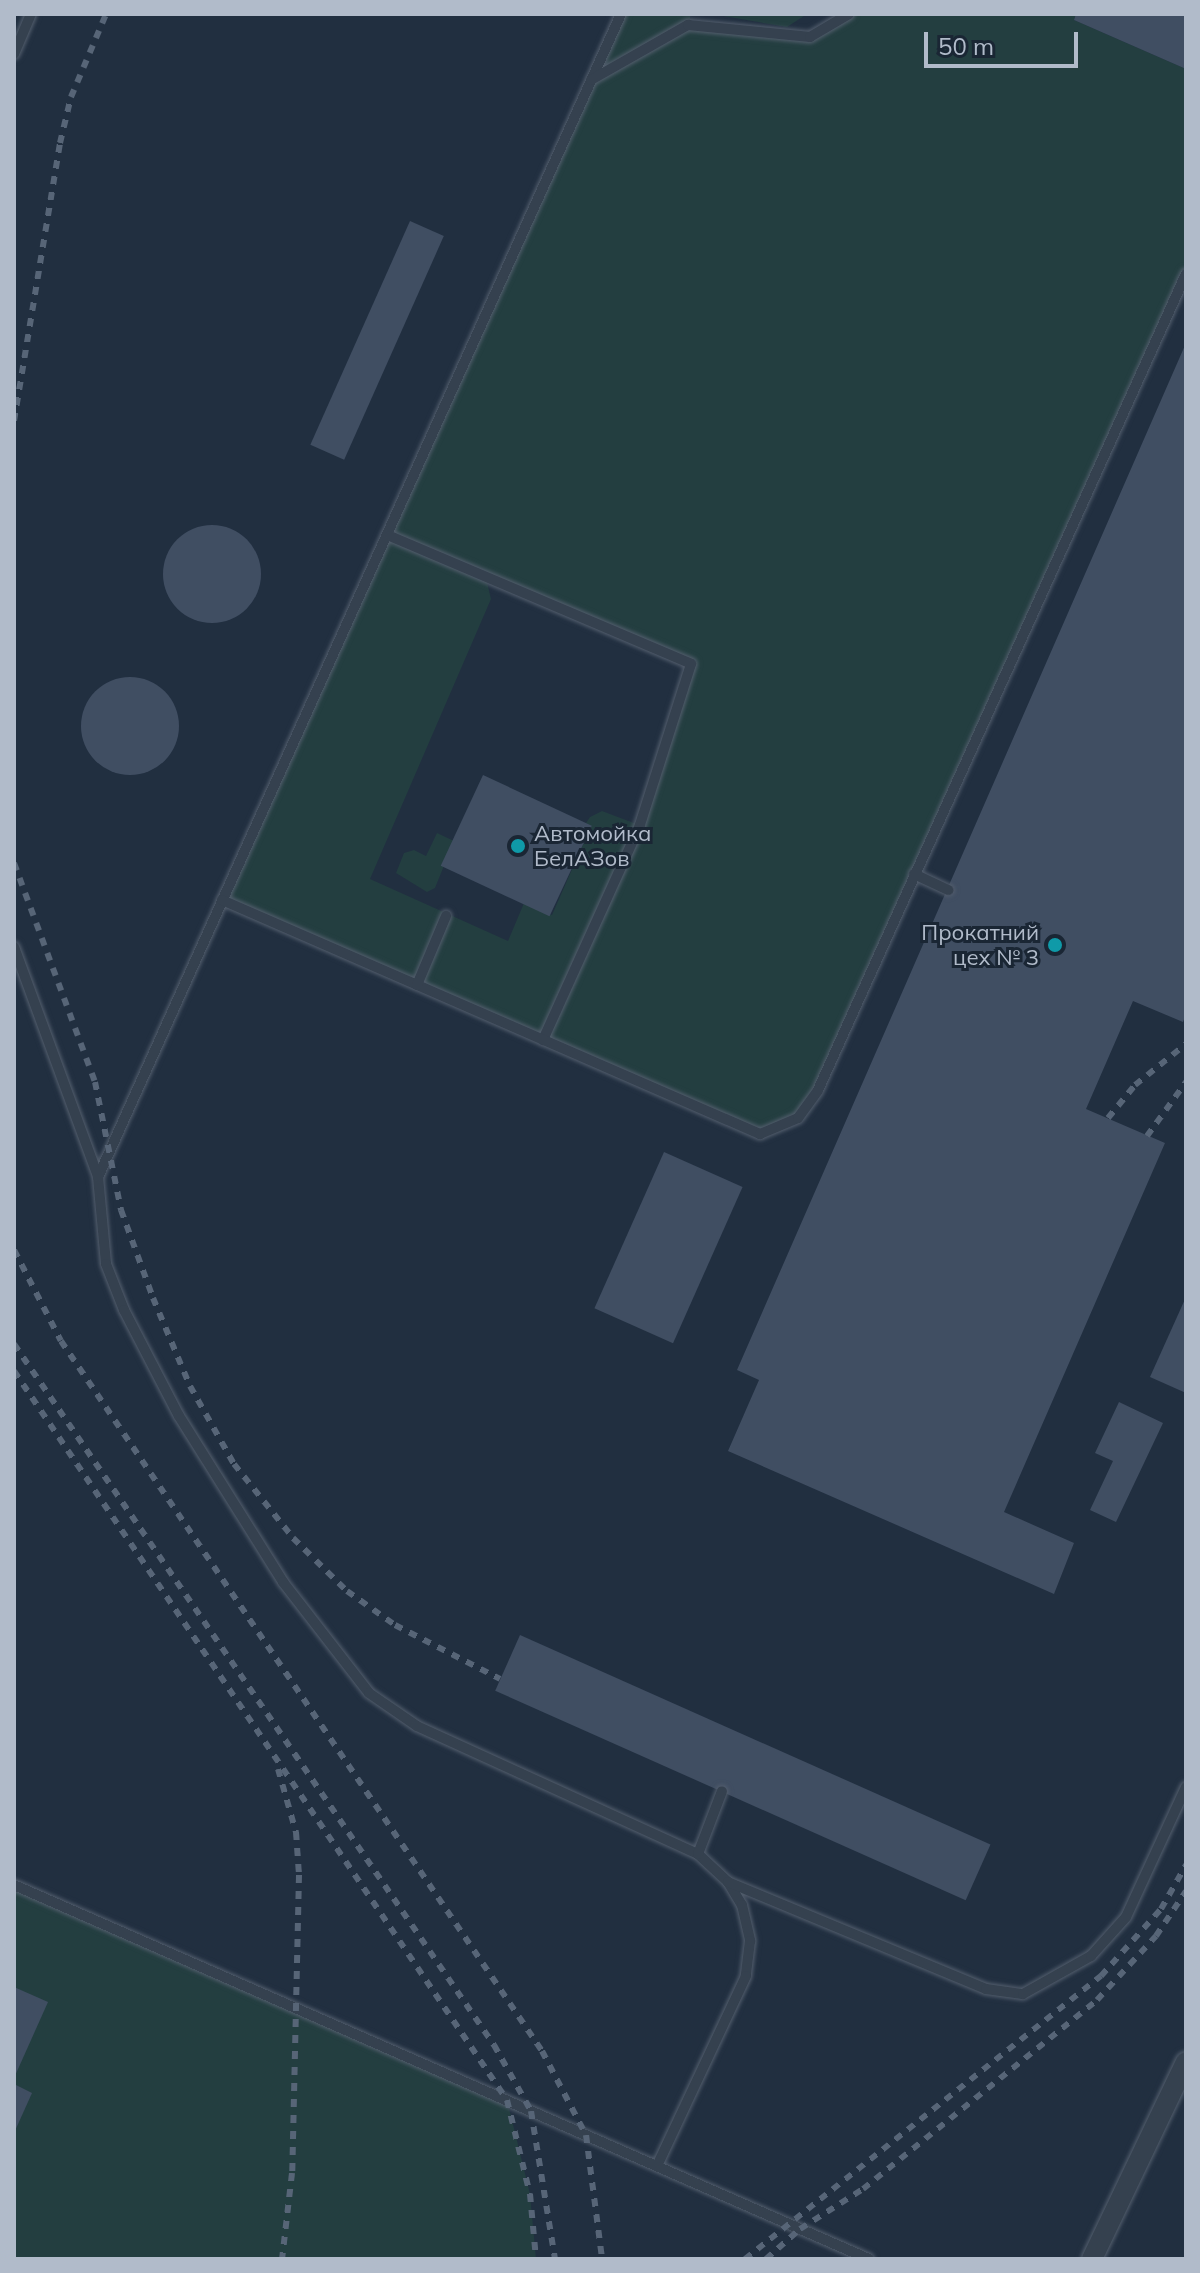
<!DOCTYPE html>
<html>
<head>
<meta charset="utf-8">
<style>
	body { margin:0 }
	#map { position:relative; width:1200px; height:2273px; overflow:hidden; background:#212f40; font-family:Mulish,sans-serif }
	div>[style] { position:absolute }
	.green>* { inset:0; background:#233e40 }
	.building>* { inset:0; background:#404e62; transform-origin:0 0 }
	.round { border-radius:50% }
	.roads { filter:drop-shadow(0 0 2px #535e6d) drop-shadow(0 0 2px #535e6d) }
	.service>* { height:10px; margin:-5px; padding:0 5px; transform-origin:5px; border-radius:5px; background:#35414f }
	.minor>* { height:20px; margin:-10px; padding:0 10px; transform-origin:10px; border-radius:10px; background:#35414f }
	.rail>* { height:6px; margin-top:-3px; transform-origin:0; background:repeating-linear-gradient(90deg,#576577 0 8px,transparent 0 16px) }
	.dots>* { width:22px; height:22px; translate:-50% -50%; box-sizing:border-box; border:4px solid #1a2634; border-radius:50% }
	span { translate:-50% -50%; white-space:nowrap; text-align:center; line-height:1.15; -webkit-text-stroke:6px #1a2634; paint-order:stroke }
	.poi-label { font-size:22px; color:#b1bbca }
	.left { translate:0 -50%; text-align:left }
	.right { translate:-100% -50%; text-align:right }
	.frame { position:absolute; inset:0; border:16px solid #b1bbca; pointer-events:none }
	.scale { position:absolute; left:924px; top:32px; width:154px; height:36px; box-sizing:border-box; border:4px solid #b1bbca; border-top:0; padding-left:10px; font-size:24px; line-height:28px; white-space:nowrap; color:#b1bbca; -webkit-text-stroke:6px #1a2634; paint-order:stroke }
</style>
</head>
<body>
<div id="map">
	<div class="green">
		<i style="clip-path:polygon(evenodd,621px 14px,691px 14px,688px 25px,809px 37px,849px 14px,1076px 14px,1074px 20px,1186px 69px,1186px 266px,818px 1090px,798px 1118px,760px 1134px,222px 900px,621px 14px,486px 578px,690px 664px,639px 825px,602px 811px,590px 817px,586px 823px,591px 826px,552px 915px,524px 903px,508px 941px,370px 879px,491px 599px,486px 578px)"></i>
		<i style="clip-path:polygon(712px 14px,807px 14px,787px 27px)"></i>
		<i style="clip-path:polygon(437px 833px,454px 841px,435px 888px,427px 892px,396px 873px,404px 853px,414px 850px,426px 856px)"></i>
		<i style="clip-path:polygon(14px 1885px,507px 2100px,530px 2194px,536px 2259px,14px 2259px)"></i>
	</div>
	<div class="building">
		<i style="clip-path:polygon(1076px 14px,1186px 14px,1186px 69px,1074px 20px)"></i>
		<i style="left:410px;top:221px;width:37px;height:245px;rotate:24deg"></i>
		<i style="clip-path:polygon(1186px 343px,1186px 1014px,1183px 1022px,1133px 1001px,1086px 1109px,1165px 1143px,1004px 1512px,1074px 1543px,1054px 1594px,728px 1451px,759px 1380px,737px 1370px)"></i>
		<i class="round" style="left:163px;top:525px;width:98px;height:98px"></i>
		<i class="round" style="left:81px;top:677px;width:98px;height:98px"></i>
		<i style="left:483px;top:775px;width:120px;height:100px;rotate:25deg"></i>
		<i style="left:664px;top:1152px;width:86px;height:171px;rotate:24deg"></i>
		<i style="clip-path:polygon(1186px 1297px,1186px 1393px,1150px 1377px)"></i>
		<i style="clip-path:polygon(1119px 1402px,1163px 1423px,1116px 1522px,1090px 1510px,1113px 1461px,1095px 1453px)"></i>
		<i style="left:520px;top:1635px;width:515px;height:61px;rotate:24deg"></i>
		<i style="clip-path:polygon(14px 1987px,48px 2002px,14px 2078px)"></i>
		<i style="clip-path:polygon(14px 2084px,32px 2093px,14px 2133px)"></i>
	</div>
	<div class="roads">
		<div class="service">
			<i style="left:621px;top:14px;width:1275px;rotate:114.21deg"></i>
			<i style="left:98px;top:1177px;width:87px;rotate:84.7deg"></i>
			<i style="left:106px;top:1264px;width:49px;rotate:68.6deg"></i>
			<i style="left:124px;top:1310px;width:119px;rotate:62.6deg"></i>
			<i style="left:179px;top:1416px;width:196px;rotate:57.9deg"></i>
			<i style="left:283px;top:1582px;width:140px;rotate:52.2deg"></i>
			<i style="left:369px;top:1693px;width:58px;rotate:34.5deg"></i>
			<i style="left:417px;top:1726px;width:309px;rotate:24.5deg"></i>
			<i style="left:698px;top:1854px;width:41px;rotate:43deg"></i>
			<i style="left:728px;top:1882px;width:27px;rotate:59deg"></i>
			<i style="left:742px;top:1905px;width:37px;rotate:77deg"></i>
			<i style="left:750px;top:1941px;width:35px;rotate:97deg"></i>
			<i style="left:746px;top:1976px;width:210px;rotate:115.1deg"></i>
			<i style="left:14px;top:54px;width:43px;rotate:-67deg"></i>
			<i style="left:591px;top:80px;width:112px;rotate:-29.6deg"></i>
			<i style="left:688px;top:25px;width:123px;rotate:5.6deg"></i>
			<i style="left:810px;top:37px;width:45px;rotate:-30.5deg"></i>
			<i style="left:390px;top:536px;width:327px;rotate:23deg"></i>
			<i style="left:691px;top:664px;width:169px;rotate:107.6deg"></i>
			<i style="left:640px;top:825px;width:236px;rotate:114.3deg"></i>
			<i style="left:914px;top:874px;width:38px;rotate:25deg"></i>
			<i style="left:222px;top:900px;width:587px;rotate:23.51deg"></i>
			<i style="left:760px;top:1134px;width:41px;rotate:-22.8deg"></i>
			<i style="left:798px;top:1118px;width:34px;rotate:-54deg"></i>
			<i style="left:818px;top:1090px;width:895px;rotate:-65.73deg"></i>
			<i style="left:14px;top:947px;width:245px;rotate:69.9deg"></i>
			<i style="left:417px;top:985px;width:75px;rotate:-67.2deg"></i>
			<i style="left:698px;top:1854px;width:67px;rotate:-69.1deg"></i>
			<i style="left:728px;top:1882px;width:279px;rotate:22.5deg"></i>
			<i style="left:986px;top:1989px;width:37px;rotate:8deg"></i>
			<i style="left:1023px;top:1994px;width:78px;rotate:-29.2deg"></i>
			<i style="left:1091px;top:1956px;width:52px;rotate:-48.1deg"></i>
			<i style="left:1126px;top:1917px;width:143px;rotate:-65.2deg"></i>
			<i style="left:14px;top:1885px;width:933px;rotate:23.63deg"></i>
		</div>
		<div class="minor">
			<i style="left:1092px;top:2259px;width:218px;rotate:-64.5deg"></i>
		</div>
	</div>
	<div class="rail">
		<i style="left:14px;top:421px;width:282px;rotate:-80.6deg"></i>
		<i style="left:60px;top:143px;width:47px;rotate:-76.6deg"></i>
		<i style="left:71px;top:97px;width:90px;rotate:-67.1deg"></i>
		<i style="left:14px;top:863px;width:233px;rotate:69.7deg"></i>
		<i style="left:95px;top:1082px;width:131px;rotate:78.5deg"></i>
		<i style="left:121px;top:1210px;width:94px;rotate:70deg"></i>
		<i style="left:153px;top:1298px;width:95px;rotate:67.2deg"></i>
		<i style="left:190px;top:1386px;width:90px;rotate:60.6deg"></i>
		<i style="left:234px;top:1464px;width:95px;rotate:51.4deg"></i>
		<i style="left:293px;top:1538px;width:76px;rotate:44.5deg"></i>
		<i style="left:347px;top:1591px;width:59px;rotate:35.3deg"></i>
		<i style="left:395px;top:1625px;width:118px;rotate:27.2deg"></i>
		<i style="left:1108px;top:1118px;width:43px;rotate:-50.7deg"></i>
		<i style="left:1135px;top:1085px;width:65px;rotate:-38.8deg"></i>
		<i style="left:1147px;top:1136px;width:67px;rotate:-54.2deg"></i>
		<i style="left:14px;top:1250px;width:102px;rotate:62.7deg"></i>
		<i style="left:61px;top:1341px;width:858px;rotate:55.88deg"></i>
		<i style="left:542px;top:2051px;width:95px;rotate:62.4deg"></i>
		<i style="left:586px;top:2135px;width:125px;rotate:82.6deg"></i>
		<i style="left:14px;top:1344px;width:850px;rotate:55.6deg"></i>
		<i style="left:494px;top:2045px;width:76px;rotate:60.7deg"></i>
		<i style="left:531px;top:2111px;width:150px;rotate:80.8deg"></i>
		<i style="left:14px;top:1371px;width:880px;rotate:55.93deg"></i>
		<i style="left:507px;top:2100px;width:97px;rotate:76.3deg"></i>
		<i style="left:530px;top:2194px;width:65px;rotate:84.7deg"></i>
		<i style="left:278px;top:1769px;width:66px;rotate:74.1deg"></i>
		<i style="left:296px;top:1832px;width:43px;rotate:86deg"></i>
		<i style="left:299px;top:1875px;width:298px;rotate:91.3deg"></i>
		<i style="left:292px;top:2173px;width:87px;rotate:96.6deg"></i>
		<i style="left:745px;top:2259px;width:455px;rotate:-38.5deg"></i>
		<i style="left:1101px;top:1976px;width:90px;rotate:-48.2deg"></i>
		<i style="left:1161px;top:1909px;width:51px;rotate:-60.4deg"></i>
		<i style="left:766px;top:2259px;width:45px;rotate:-41.4deg"></i>
		<i style="left:800px;top:2229px;width:75px;rotate:-32.4deg"></i>
		<i style="left:863px;top:2189px;width:301px;rotate:-38.9deg"></i>
		<i style="left:1097px;top:2000px;width:87px;rotate:-47.3deg"></i>
		<i style="left:1156px;top:1936px;width:54px;rotate:-56.3deg"></i>
	</div>
	<div class="dots">
		<i style="left:518px;top:846px;background:#0f9aa8"></i>
		<i style="left:1055px;top:945px;background:#0f9aa8"></i>
	</div>
	<div class="poi-label">
		<span class="left" style="left:534px;top:846px">Автомойка<br>БелАЗов</span>
		<span class="right" style="left:1039px;top:945px">Прокатний<br>цех № 3</span>
	</div>
	<div class="frame"></div>
	<div class="scale">50 m</div>
</div>
</body>
</html>
